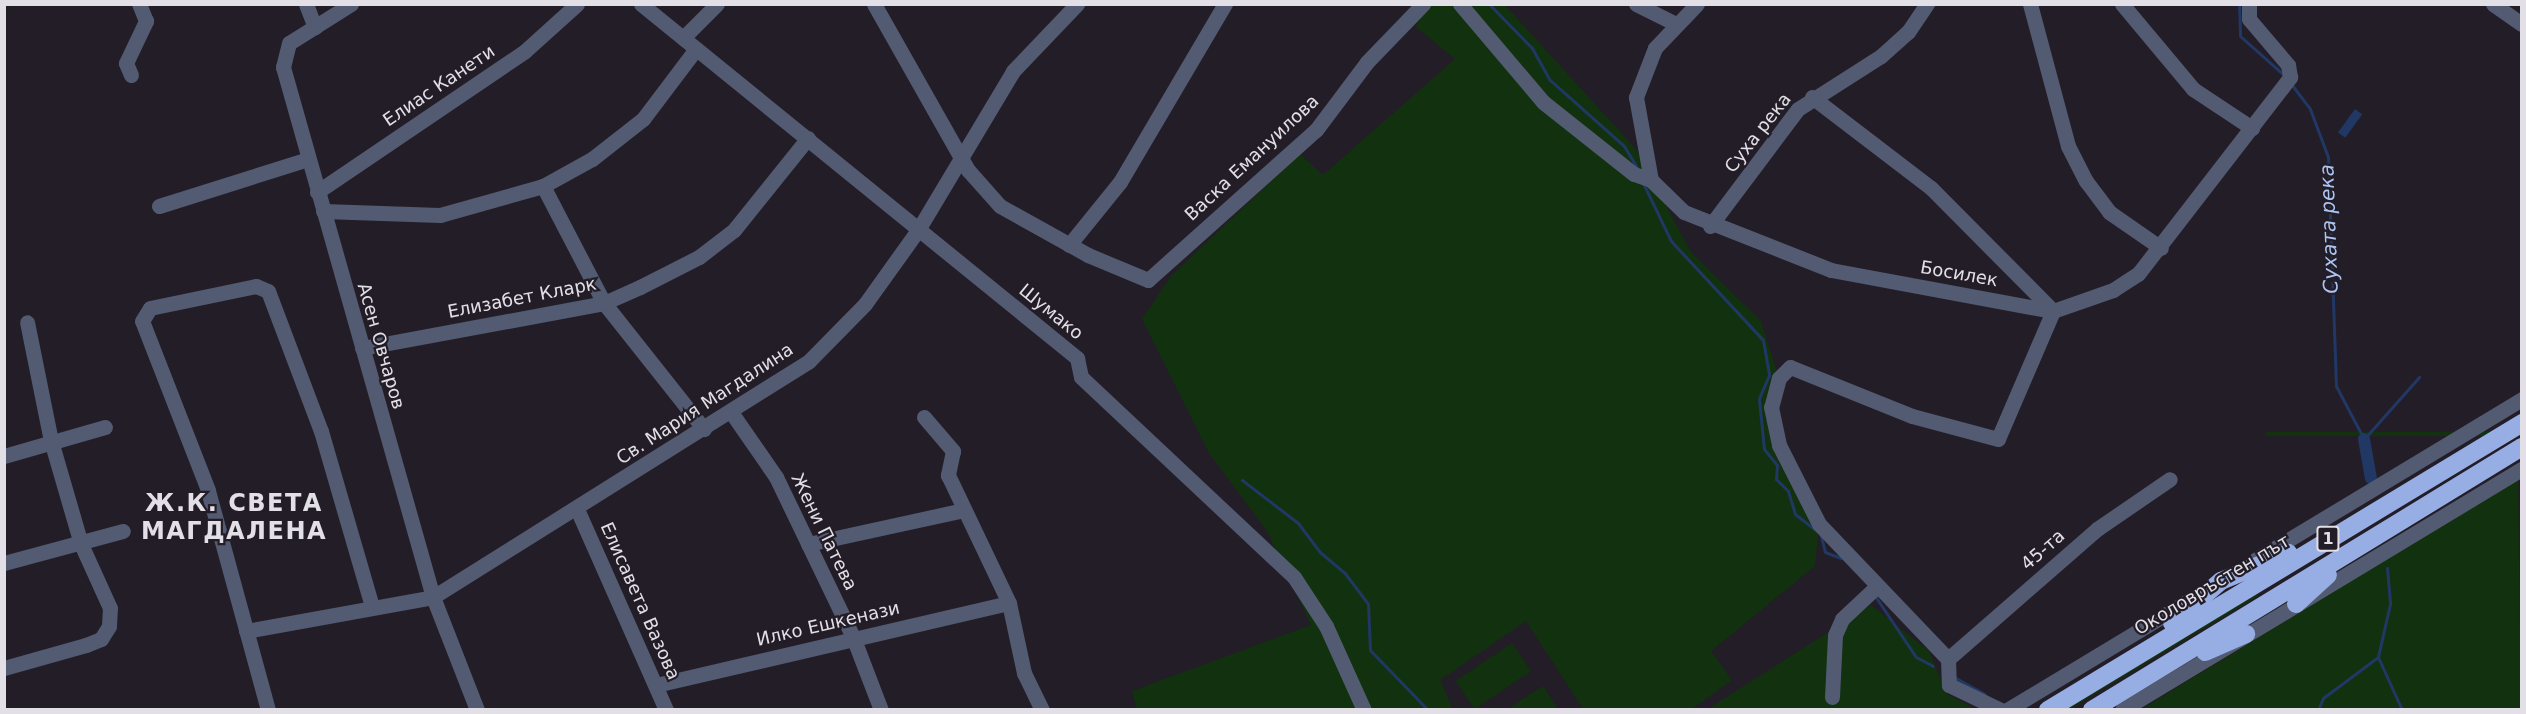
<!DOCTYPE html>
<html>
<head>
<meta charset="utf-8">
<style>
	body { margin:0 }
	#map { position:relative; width:2526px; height:714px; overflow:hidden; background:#231d27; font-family:"DejaVu Sans",sans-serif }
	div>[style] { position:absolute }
	.green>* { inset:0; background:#12310e; transform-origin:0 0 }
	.water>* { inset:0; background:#213865; transform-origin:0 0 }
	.stream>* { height:3px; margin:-1.5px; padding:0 1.5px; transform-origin:1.5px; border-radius:1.5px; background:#213865 }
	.canal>* { height:12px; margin:-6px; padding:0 6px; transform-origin:6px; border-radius:6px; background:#213865 }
	.minor>* { height:15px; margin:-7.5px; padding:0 7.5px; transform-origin:7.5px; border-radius:7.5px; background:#525b71 }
	.highway>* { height:18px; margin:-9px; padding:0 9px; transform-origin:9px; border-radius:9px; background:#97aee5 }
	span { translate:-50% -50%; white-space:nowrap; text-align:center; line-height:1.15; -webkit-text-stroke:4.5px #231d27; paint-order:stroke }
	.shield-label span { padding:2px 4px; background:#231d27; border:2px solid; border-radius:4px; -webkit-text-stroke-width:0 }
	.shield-label { font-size:16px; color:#e3dfe6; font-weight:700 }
	.street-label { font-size:18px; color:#e3dfe6 }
	.water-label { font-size:20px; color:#acc4f1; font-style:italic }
	.district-label { font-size:24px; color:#e3dfe6; font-weight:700; letter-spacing:1.5px }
	.frame { position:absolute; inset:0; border:6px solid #e3dfe6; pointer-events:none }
</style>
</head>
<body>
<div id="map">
	<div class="green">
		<i style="clip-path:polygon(1423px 5px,1505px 5px,1635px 148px,1691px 252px,1761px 321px,1779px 378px,1772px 407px,1819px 524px,1815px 566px,1711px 651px,1732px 680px,1692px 709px,1583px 709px,1526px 621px,1440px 680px,1453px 709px,1137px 709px,1132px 691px,1311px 625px,1267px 531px,1209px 453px,1142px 319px,1171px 276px,1300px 154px,1323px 175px,1455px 59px,1416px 27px)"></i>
		<i style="left:2521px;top:432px;width:4px;height:255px;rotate:90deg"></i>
		<i style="clip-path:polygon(2518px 479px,2521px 709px,2140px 710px)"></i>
		<i style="clip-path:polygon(2255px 592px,2258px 596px,2070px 709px,2062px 710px)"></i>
		<i style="clip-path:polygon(1871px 605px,1929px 651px,1947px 694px,1975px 709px,1706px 710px)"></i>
		<i style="left:1512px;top:643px;width:34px;height:68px;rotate:56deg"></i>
		<i style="clip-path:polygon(1543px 686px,1557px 708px,1510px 709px,1509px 708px)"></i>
	</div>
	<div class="water">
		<i style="left:2355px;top:109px;width:9px;height:29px;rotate:36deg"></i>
	</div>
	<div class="stream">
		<i style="left:1489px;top:4px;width:62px;rotate:45.7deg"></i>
		<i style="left:1532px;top:48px;width:37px;rotate:61deg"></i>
		<i style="left:1550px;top:80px;width:99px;rotate:41.7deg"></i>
		<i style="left:1624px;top:146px;width:26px;rotate:59deg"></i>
		<i style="left:2239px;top:4px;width:32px;rotate:88deg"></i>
		<i style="left:2240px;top:36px;width:59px;rotate:41.6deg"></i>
		<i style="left:2292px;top:85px;width:30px;rotate:53deg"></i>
		<i style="left:2310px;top:109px;width:51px;rotate:69.4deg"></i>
		<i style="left:2328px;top:157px;width:229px;rotate:88deg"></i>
		<i style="left:2336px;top:386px;width:60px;rotate:62.2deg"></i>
		<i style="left:2364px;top:439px;width:83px;rotate:-48.4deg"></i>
		<i style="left:1643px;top:183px;width:64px;rotate:64.2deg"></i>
		<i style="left:1671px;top:241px;width:135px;rotate:47.1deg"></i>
		<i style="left:1763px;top:340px;width:36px;rotate:80deg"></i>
		<i style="left:1769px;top:375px;width:26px;rotate:113deg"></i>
		<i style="left:1759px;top:399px;width:50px;rotate:84.3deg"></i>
		<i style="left:1764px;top:449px;width:21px;rotate:51deg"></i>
		<i style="left:1777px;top:465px;width:14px;rotate:94deg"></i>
		<i style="left:1776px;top:479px;width:17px;rotate:45deg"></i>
		<i style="left:1788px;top:491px;width:24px;rotate:73deg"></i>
		<i style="left:1795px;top:514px;width:24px;rotate:38deg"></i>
		<i style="left:1242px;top:480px;width:71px;rotate:37.5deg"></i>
		<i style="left:1298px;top:523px;width:38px;rotate:53deg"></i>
		<i style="left:1321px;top:553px;width:30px;rotate:40deg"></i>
		<i style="left:1344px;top:572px;width:40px;rotate:53deg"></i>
		<i style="left:1368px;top:604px;width:46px;rotate:87.5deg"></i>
		<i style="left:1370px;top:650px;width:83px;rotate:46deg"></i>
		<i style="left:1821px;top:536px;width:16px;rotate:76deg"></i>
		<i style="left:1825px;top:552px;width:17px;rotate:21deg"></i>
		<i style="left:2387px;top:568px;width:36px;rotate:85deg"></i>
		<i style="left:2390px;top:604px;width:54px;rotate:102.8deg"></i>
		<i style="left:2378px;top:657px;width:58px;rotate:65.6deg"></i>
		<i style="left:1875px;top:596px;width:73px;rotate:56.1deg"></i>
		<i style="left:1916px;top:657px;width:19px;rotate:28deg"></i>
		<i style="left:1954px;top:677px;width:35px;rotate:29deg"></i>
		<i style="left:2318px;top:710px;width:13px;rotate:-67deg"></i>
		<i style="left:2323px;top:698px;width:69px;rotate:-36.7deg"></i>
	</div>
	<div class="canal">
		<i style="left:2364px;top:439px;width:40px;rotate:80deg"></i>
	</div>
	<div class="minor">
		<i style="left:306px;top:4px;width:25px;rotate:69deg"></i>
		<i style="left:351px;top:4px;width:73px;rotate:147.8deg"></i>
		<i style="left:289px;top:43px;width:25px;rotate:104deg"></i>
		<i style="left:283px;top:67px;width:551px;rotate:74.2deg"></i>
		<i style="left:433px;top:597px;width:121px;rotate:68.7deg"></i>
		<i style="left:641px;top:4px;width:562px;rotate:39.07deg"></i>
		<i style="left:1077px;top:358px;width:19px;rotate:78deg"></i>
		<i style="left:1081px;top:377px;width:292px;rotate:43.2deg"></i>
		<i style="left:1294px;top:577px;width:59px;rotate:56.9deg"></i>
		<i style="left:1326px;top:626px;width:92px;rotate:65.7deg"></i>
		<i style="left:874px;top:4px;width:191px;rotate:60.5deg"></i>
		<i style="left:968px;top:170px;width:48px;rotate:48.4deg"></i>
		<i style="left:1000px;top:206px;width:101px;rotate:29.1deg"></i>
		<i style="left:1088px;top:255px;width:65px;rotate:22.6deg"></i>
		<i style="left:1148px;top:280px;width:225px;rotate:-41.8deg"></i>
		<i style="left:1316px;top:130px;width:85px;rotate:-53.1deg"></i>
		<i style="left:1367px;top:62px;width:81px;rotate:-46deg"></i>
		<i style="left:1460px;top:4px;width:128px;rotate:49.7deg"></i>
		<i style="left:1543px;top:102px;width:116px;rotate:38.4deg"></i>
		<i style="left:1634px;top:174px;width:18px;rotate:19deg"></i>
		<i style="left:1636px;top:4px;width:45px;rotate:26.6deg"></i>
		<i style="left:1697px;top:4px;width:61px;rotate:133.7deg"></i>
		<i style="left:1655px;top:48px;width:53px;rotate:111.2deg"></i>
		<i style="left:1636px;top:97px;width:84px;rotate:79.8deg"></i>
		<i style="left:1651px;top:180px;width:46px;rotate:44.1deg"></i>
		<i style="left:1684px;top:212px;width:158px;rotate:21.5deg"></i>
		<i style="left:1831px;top:270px;width:226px;rotate:10.5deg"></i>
		<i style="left:2053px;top:311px;width:64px;rotate:-19.3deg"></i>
		<i style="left:2113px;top:290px;width:30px;rotate:-33deg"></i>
		<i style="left:2138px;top:274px;width:249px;rotate:-52.3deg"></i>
		<i style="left:2290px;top:77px;width:12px;rotate:-99deg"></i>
		<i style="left:2288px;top:65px;width:60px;rotate:-130.3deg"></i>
		<i style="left:2249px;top:19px;width:15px;rotate:-90deg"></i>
		<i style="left:2030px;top:4px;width:147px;rotate:75deg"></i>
		<i style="left:2068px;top:146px;width:39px;rotate:63deg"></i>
		<i style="left:2086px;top:181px;width:39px;rotate:53deg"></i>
		<i style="left:2109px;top:212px;width:63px;rotate:34.7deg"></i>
		<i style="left:2122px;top:4px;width:111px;rotate:50.1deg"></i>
		<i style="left:2193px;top:89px;width:71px;rotate:33.5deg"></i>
		<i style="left:2493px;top:4px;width:35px;rotate:35deg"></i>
		<i style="left:683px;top:38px;width:48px;rotate:-45deg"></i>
		<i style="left:131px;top:75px;width:13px;rotate:-113deg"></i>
		<i style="left:126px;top:63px;width:47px;rotate:-64.5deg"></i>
		<i style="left:146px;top:21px;width:18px;rotate:-112deg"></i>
		<i style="left:1812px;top:97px;width:150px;rotate:37.4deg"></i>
		<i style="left:1931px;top:188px;width:173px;rotate:45.2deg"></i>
		<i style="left:2053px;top:311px;width:139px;rotate:113.3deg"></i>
		<i style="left:1998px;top:439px;width:89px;rotate:-165deg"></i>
		<i style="left:1912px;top:416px;width:131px;rotate:-158.1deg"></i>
		<i style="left:1790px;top:367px;width:16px;rotate:135deg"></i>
		<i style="left:1779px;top:378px;width:30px;rotate:105deg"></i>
		<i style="left:1771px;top:407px;width:39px;rotate:78deg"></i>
		<i style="left:1779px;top:445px;width:89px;rotate:63.1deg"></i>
		<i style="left:1819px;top:524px;width:187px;rotate:46.3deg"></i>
		<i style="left:543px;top:186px;width:132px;rotate:62.5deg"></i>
		<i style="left:604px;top:303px;width:161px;rotate:51.6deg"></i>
		<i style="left:317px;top:192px;width:251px;rotate:-34.1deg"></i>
		<i style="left:525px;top:51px;width:70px;rotate:-42.1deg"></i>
		<i style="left:159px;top:206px;width:156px;rotate:-17.5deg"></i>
		<i style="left:323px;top:211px;width:117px;rotate:2deg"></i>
		<i style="left:440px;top:215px;width:107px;rotate:-15.7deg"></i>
		<i style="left:543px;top:186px;width:56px;rotate:-28.9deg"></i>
		<i style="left:592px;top:159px;width:65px;rotate:-38.1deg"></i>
		<i style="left:643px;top:119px;width:88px;rotate:-52.9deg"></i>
		<i style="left:1710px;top:226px;width:146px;rotate:-53.1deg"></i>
		<i style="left:1798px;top:109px;width:98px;rotate:-32.6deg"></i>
		<i style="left:1881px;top:56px;width:36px;rotate:-42deg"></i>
		<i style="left:1908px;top:32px;width:34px;rotate:-56deg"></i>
		<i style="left:1069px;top:245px;width:81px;rotate:-51deg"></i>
		<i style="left:1120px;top:182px;width:207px;rotate:-59.5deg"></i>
		<i style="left:362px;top:348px;width:246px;rotate:-10.5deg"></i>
		<i style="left:604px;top:303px;width:39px;rotate:-24deg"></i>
		<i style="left:640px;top:287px;width:66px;rotate:-27deg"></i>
		<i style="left:699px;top:257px;width:44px;rotate:-37.6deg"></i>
		<i style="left:734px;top:230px;width:118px;rotate:-51.2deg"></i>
		<i style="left:731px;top:412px;width:79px;rotate:55.3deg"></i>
		<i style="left:776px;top:477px;width:178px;rotate:64.3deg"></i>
		<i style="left:853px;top:637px;width:78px;rotate:69deg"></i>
		<i style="left:924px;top:417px;width:45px;rotate:49.5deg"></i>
		<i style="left:953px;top:451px;width:25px;rotate:102deg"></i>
		<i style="left:948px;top:475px;width:142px;rotate:64.5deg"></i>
		<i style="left:1009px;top:603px;width:72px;rotate:77.9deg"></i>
		<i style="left:1024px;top:673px;width:41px;rotate:64.1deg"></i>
		<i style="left:4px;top:456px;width:105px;rotate:-16deg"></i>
		<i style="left:577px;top:509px;width:220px;rotate:66.1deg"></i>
		<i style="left:808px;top:544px;width:160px;rotate:-12.3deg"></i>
		<i style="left:2255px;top:560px;width:312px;rotate:-31.1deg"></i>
		<i style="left:4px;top:563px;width:123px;rotate:-15.1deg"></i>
		<i style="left:246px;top:631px;width:190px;rotate:-10.3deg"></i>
		<i style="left:433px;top:597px;width:444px;rotate:-32.1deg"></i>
		<i style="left:809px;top:361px;width:80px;rotate:-45.5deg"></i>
		<i style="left:865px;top:304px;width:91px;rotate:-54.4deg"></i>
		<i style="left:918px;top:230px;width:185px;rotate:-59.1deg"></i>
		<i style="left:1013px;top:71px;width:93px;rotate:-46.3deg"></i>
		<i style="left:1948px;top:659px;width:198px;rotate:-41.1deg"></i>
		<i style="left:2097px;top:529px;width:88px;rotate:-34.4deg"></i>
		<i style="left:1948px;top:659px;width:26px;rotate:88deg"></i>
		<i style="left:1949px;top:685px;width:58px;rotate:25.7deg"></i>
		<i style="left:4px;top:668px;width:85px;rotate:-15.7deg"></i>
		<i style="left:86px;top:645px;width:16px;rotate:-22deg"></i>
		<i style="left:101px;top:639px;width:15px;rotate:-58deg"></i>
		<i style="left:109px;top:626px;width:18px;rotate:-87deg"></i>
		<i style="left:110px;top:608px;width:70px;rotate:-114.4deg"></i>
		<i style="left:81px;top:544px;width:107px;rotate:-106.2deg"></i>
		<i style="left:51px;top:441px;width:121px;rotate:-101.4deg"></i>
		<i style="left:656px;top:685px;width:362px;rotate:-13.1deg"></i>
		<i style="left:1832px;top:697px;width:62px;rotate:-87.2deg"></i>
		<i style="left:1835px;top:635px;width:17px;rotate:-66deg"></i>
		<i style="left:1842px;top:619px;width:45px;rotate:-43.2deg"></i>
		<i style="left:268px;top:710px;width:228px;rotate:-105.3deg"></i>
		<i style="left:208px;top:490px;width:181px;rotate:-111.3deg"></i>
		<i style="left:142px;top:321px;width:15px;rotate:-58deg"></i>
		<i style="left:150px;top:308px;width:108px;rotate:-11.7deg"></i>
		<i style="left:256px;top:286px;width:13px;rotate:23deg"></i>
		<i style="left:268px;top:291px;width:150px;rotate:69.3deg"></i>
		<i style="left:321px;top:431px;width:182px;rotate:73.8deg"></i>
		<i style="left:2007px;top:710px;width:217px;rotate:-31.1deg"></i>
		<i style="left:2122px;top:710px;width:467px;rotate:-31.1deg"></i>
	</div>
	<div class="highway">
		<i style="left:2296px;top:604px;width:43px;rotate:-42.2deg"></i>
		<i style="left:2172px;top:623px;width:65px;rotate:-40.6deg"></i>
		<i style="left:2221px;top:581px;width:73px;rotate:-22.7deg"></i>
		<i style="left:2205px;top:652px;width:45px;rotate:-23.7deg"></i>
		<i style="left:2048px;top:710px;width:554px;rotate:-31.19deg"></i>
		<i style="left:2092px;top:710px;width:504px;rotate:-31.45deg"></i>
	</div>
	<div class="shield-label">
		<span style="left:2328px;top:539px">1</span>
	</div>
	<div class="street-label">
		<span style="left:439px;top:86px;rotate:-34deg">Елиас Канети</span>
		<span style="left:1758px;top:133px;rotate:-52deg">Суха река</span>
		<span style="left:1252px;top:158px;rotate:-43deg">Васка Емануилова</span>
		<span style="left:1959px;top:274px;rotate:10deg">Босилек</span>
		<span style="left:522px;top:298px;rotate:-11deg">Елизабет Кларк</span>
		<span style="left:1051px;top:312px;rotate:39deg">Шумако</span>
		<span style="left:381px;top:346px;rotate:74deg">Асен Овчаров</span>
		<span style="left:705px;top:404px;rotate:-33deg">Св. Мария Магдалина</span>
		<span style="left:824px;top:532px;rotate:64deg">Жени Патева</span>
		<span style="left:2043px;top:550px;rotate:-41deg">45-та</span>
		<span style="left:2212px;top:585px;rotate:-31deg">Околовръстен път</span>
		<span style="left:640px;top:601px;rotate:66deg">Елисавета Вазова</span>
		<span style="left:828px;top:624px;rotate:-13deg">Илко Ешкенази</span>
	</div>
	<div class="water-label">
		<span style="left:2329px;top:229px;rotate:-92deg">Сухата река</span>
	</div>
	<div class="district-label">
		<span style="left:234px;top:518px">Ж.К. СВЕТА<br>МАГДАЛЕНА</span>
	</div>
	<div class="frame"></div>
</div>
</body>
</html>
